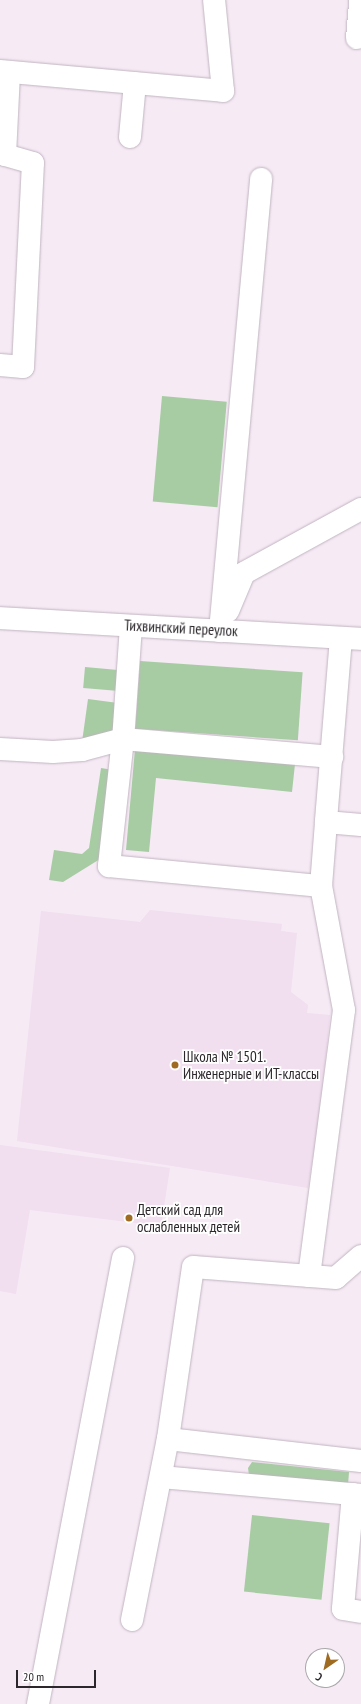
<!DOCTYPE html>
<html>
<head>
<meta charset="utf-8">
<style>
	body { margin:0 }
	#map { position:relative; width:361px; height:1704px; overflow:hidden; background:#f6eaf5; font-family:"PT Sans Narrow",sans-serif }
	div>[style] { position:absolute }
	.education>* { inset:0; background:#f1deef }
	.green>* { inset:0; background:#a7cca3; transform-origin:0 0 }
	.roads { filter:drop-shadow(0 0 1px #c0b5c0) drop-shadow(0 0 1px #c0b5c0) }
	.minor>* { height:22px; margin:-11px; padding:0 11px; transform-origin:11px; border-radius:11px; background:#fff }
	.dots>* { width:11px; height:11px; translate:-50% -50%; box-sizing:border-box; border:2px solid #fff; border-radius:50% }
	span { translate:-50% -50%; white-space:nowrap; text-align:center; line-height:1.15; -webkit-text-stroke:3.5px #fff; paint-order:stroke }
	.street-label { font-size:15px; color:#2b272b }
	.poi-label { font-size:15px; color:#2b272b }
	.left { translate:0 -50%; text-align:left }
	.north { position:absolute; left:305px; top:1648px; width:40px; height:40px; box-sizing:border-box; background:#fff; border:1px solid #aaa9aa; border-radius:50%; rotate:214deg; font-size:11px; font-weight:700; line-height:16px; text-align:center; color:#2b272b }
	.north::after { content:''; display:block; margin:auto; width:14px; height:18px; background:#9f6b22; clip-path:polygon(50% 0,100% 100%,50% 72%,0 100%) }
	.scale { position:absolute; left:16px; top:1670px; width:80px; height:18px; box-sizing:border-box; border:2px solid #2b272b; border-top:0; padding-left:5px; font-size:12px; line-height:14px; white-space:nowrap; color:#2b272b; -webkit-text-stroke:3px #fff; paint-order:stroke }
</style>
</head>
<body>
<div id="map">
	<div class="education">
		<i style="clip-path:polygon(150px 910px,282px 924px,281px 931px,297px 933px,291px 992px,308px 1005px,307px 1013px,330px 1015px,320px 1114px,308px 1188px,17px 1141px,41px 911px,140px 922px)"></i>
		<i style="clip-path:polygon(0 1145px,170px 1168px,161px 1226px,30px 1210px,16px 1294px,0 1291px)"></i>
	</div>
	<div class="green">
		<i style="left:162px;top:396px;width:65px;height:106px;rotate:5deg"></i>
		<i style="left:140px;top:661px;width:163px;height:68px;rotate:4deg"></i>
		<i style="left:85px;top:667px;width:36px;height:21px;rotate:5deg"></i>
		<i style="clip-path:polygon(88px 699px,118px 703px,114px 733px,82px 742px)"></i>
		<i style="clip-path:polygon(135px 749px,295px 764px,292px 792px,156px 778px,149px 852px,126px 850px)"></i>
		<i style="clip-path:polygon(101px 768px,113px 770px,100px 859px,63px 882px,49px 880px,54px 850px,82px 854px,89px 848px)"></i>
		<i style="clip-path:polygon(252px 1462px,349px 1472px,348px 1485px,249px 1475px,248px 1468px)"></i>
		<i style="left:252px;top:1515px;width:78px;height:77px;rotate:6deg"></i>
	</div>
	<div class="roads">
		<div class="minor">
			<i style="left:357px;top:38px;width:38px;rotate:-85deg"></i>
			<i style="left:0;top:71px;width:224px;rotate:5.1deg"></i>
			<i style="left:223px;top:91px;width:91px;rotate:-95.6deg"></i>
			<i style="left:130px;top:137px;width:54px;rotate:-84.7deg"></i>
			<i style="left:0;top:365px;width:23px;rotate:5deg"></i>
			<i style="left:23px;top:367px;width:204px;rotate:-87.2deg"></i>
			<i style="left:33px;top:163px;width:29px;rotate:-164deg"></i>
			<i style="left:5px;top:155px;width:83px;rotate:-87.2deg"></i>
			<i style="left:228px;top:611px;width:41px;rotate:-67.2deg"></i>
			<i style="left:244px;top:573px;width:133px;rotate:-28.7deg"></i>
			<i style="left:0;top:618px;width:362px;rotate:3.3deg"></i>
			<i style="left:131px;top:626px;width:113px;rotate:94deg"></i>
			<i style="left:123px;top:739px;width:128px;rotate:96.3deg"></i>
			<i style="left:109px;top:866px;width:213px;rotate:5.4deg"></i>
			<i style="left:220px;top:631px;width:454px;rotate:-84.8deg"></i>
			<i style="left:341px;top:638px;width:185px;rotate:94.7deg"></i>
			<i style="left:326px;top:822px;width:35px;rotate:5deg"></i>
			<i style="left:0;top:749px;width:53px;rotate:3.2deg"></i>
			<i style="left:53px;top:752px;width:29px;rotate:-4deg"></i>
			<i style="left:82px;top:750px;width:42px;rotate:-15deg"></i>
			<i style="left:123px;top:739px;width:210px;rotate:4.9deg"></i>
			<i style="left:361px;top:1256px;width:33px;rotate:139deg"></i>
			<i style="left:336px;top:1278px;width:143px;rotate:-175.6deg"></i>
			<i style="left:193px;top:1267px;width:174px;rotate:98.3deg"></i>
			<i style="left:168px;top:1439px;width:194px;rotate:6.5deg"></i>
			<i style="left:309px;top:1276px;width:268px;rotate:-82.5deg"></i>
			<i style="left:344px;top:1010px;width:126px;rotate:-100.5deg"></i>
			<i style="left:321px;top:886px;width:64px;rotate:-85.5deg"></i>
			<i style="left:161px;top:1477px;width:201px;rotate:5.1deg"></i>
			<i style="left:353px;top:1494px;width:115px;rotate:95deg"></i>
			<i style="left:343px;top:1609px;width:18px;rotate:9deg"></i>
			<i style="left:132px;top:1620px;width:185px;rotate:-78.8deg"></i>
			<i style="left:38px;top:1704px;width:454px;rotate:-79.2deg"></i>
		</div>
	</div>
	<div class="dots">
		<i style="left:175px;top:1065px;background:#9f6b22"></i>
		<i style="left:129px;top:1218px;background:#9f6b22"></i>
	</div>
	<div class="street-label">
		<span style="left:181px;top:628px;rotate:3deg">Тихвинский переулок</span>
	</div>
	<div class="poi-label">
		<span class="left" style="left:183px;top:1065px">Школа № 1501.<br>Инженерные и ИТ-классы</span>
		<span class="left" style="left:137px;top:1218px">Детский сад для<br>ослабленных детей</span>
	</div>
	<div class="north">С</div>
	<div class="scale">20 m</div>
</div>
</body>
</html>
